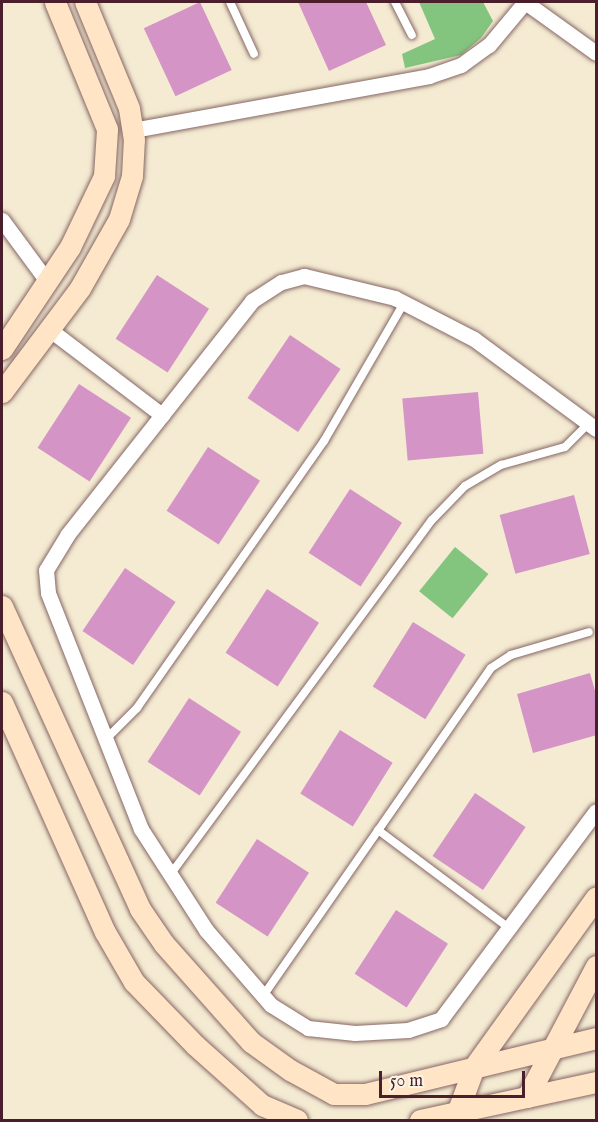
<!DOCTYPE html>
<html>
<head>
<meta charset="utf-8">
<style>
	body { margin:0 }
	#map { position:relative; width:598px; height:1122px; overflow:hidden; background:#f4ebd2; font-family:"IM FELL English",serif }
	div>[style] { position:absolute }
	.green>* { inset:0; background:#83c57e; transform-origin:0 0 }
	.building>* { inset:0; background:#d494c6; transform-origin:0 0 }
	.roads { filter:drop-shadow(0 0 2px #866665) drop-shadow(0 0 2px #866665) }
	.lane>* { height:8px; margin:-4px; padding:0 4px; transform-origin:4px; border-radius:4px; background:#fff }
	.street>* { height:15px; margin:-7.5px; padding:0 7.5px; transform-origin:7.5px; border-radius:7.5px; background:#fff }
	.secondary>* { height:21px; margin:-10.5px; padding:0 10.5px; transform-origin:10.5px; border-radius:10.5px; background:#ffe4c6 }
	span { translate:-50% -50%; white-space:nowrap; text-align:center; line-height:1.15; -webkit-text-stroke:5px #fcf5e5; paint-order:stroke }
	.frame { position:absolute; inset:0; border:3px solid #4a1f2b; pointer-events:none }
	.scale { position:absolute; left:379px; top:1071px; width:146px; height:27px; box-sizing:border-box; border:3px solid #4a1f2b; border-top:0; padding-left:8px; font-size:18px; line-height:21px; white-space:nowrap; color:#4a1f2b; -webkit-text-stroke:4px #fcf5e5; paint-order:stroke }
</style>
</head>
<body>
<div id="map">
	<div class="green">
		<i style="clip-path:polygon(419px 2px,483px 2px,493px 21px,481px 38px,461px 55px,405px 68px,402px 54px,435px 39px)"></i>
		<i style="left:455px;top:547px;width:43px;height:57px;rotate:39deg"></i>
	</div>
	<div class="building">
		<i style="left:200px;top:2px;width:75px;height:62px;rotate:65deg"></i>
		<i style="clip-path:polygon(298px 2px,366px 2px,386px 45px,329px 71px)"></i>
		<i style="left:157px;top:275px;width:62px;height:76px;rotate:33deg"></i>
		<i style="left:290px;top:335px;width:61px;height:76px;rotate:34deg"></i>
		<i style="left:79px;top:384px;width:62px;height:76px;rotate:33deg"></i>
		<i style="left:478px;top:392px;width:62px;height:76px;rotate:85deg"></i>
		<i style="left:208px;top:447px;width:62px;height:76px;rotate:33deg"></i>
		<i style="left:350px;top:489px;width:62px;height:76px;rotate:33deg"></i>
		<i style="left:574px;top:495px;width:61px;height:77px;rotate:75deg"></i>
		<i style="left:125px;top:568px;width:61px;height:76px;rotate:34deg"></i>
		<i style="left:267px;top:589px;width:62px;height:76px;rotate:33deg"></i>
		<i style="left:413px;top:622px;width:62px;height:76px;rotate:32deg"></i>
		<i style="clip-path:polygon(590px 673px,597px 698px,597px 735px,533px 753px,517px 694px)"></i>
		<i style="left:189px;top:698px;width:62px;height:76px;rotate:33deg"></i>
		<i style="left:340px;top:730px;width:62px;height:75px;rotate:32deg"></i>
		<i style="left:475px;top:793px;width:61px;height:76px;rotate:34deg"></i>
		<i style="left:257px;top:839px;width:62px;height:76px;rotate:33deg"></i>
		<i style="left:396px;top:910px;width:62px;height:76px;rotate:33deg"></i>
	</div>
	<div class="roads">
		<div class="lane">
			<i style="left:230px;top:2px;width:57px;rotate:65.2deg"></i>
			<i style="left:395px;top:2px;width:37px;rotate:63deg"></i>
			<i style="left:106px;top:739px;width:44px;rotate:-45deg"></i>
			<i style="left:137px;top:708px;width:326px;rotate:-55deg"></i>
			<i style="left:324px;top:441px;width:160px;rotate:-59.9deg"></i>
			<i style="left:378px;top:830px;width:164px;rotate:36.8deg"></i>
			<i style="left:170px;top:875px;width:441px;rotate:-53.6deg"></i>
			<i style="left:432px;top:520px;width:47px;rotate:-45.9deg"></i>
			<i style="left:465px;top:486px;width:42px;rotate:-30.3deg"></i>
			<i style="left:501px;top:465px;width:66px;rotate:-15.7deg"></i>
			<i style="left:565px;top:447px;width:34px;rotate:-45deg"></i>
			<i style="left:263px;top:996px;width:399px;rotate:-55.2deg"></i>
			<i style="left:491px;top:668px;width:24px;rotate:-33deg"></i>
			<i style="left:511px;top:655px;width:81px;rotate:-16.4deg"></i>
		</div>
		<div class="street">
			<i style="left:525px;top:2px;width:87px;rotate:35.7deg"></i>
			<i style="left:133px;top:130px;width:301px;rotate:-10.3deg"></i>
			<i style="left:429px;top:76px;width:34px;rotate:-19deg"></i>
			<i style="left:461px;top:65px;width:34px;rotate:-36deg"></i>
			<i style="left:489px;top:45px;width:56px;rotate:-50.1deg"></i>
			<i style="left:2px;top:220px;width:76px;rotate:53.6deg"></i>
			<i style="left:49px;top:329px;width:142px;rotate:37.3deg"></i>
			<i style="left:596px;top:429px;width:152px;rotate:-143.6deg"></i>
			<i style="left:474px;top:339px;width:89px;rotate:-152.6deg"></i>
			<i style="left:395px;top:298px;width:94px;rotate:-166.4deg"></i>
			<i style="left:304px;top:276px;width:24px;rotate:165deg"></i>
			<i style="left:281px;top:282px;width:35px;rotate:147deg"></i>
			<i style="left:252px;top:301px;width:297px;rotate:128.3deg"></i>
			<i style="left:68px;top:534px;width:42px;rotate:121.4deg"></i>
			<i style="left:46px;top:570px;width:23px;rotate:85deg"></i>
			<i style="left:48px;top:593px;width:254px;rotate:68.5deg"></i>
			<i style="left:141px;top:829px;width:120px;rotate:57.2deg"></i>
			<i style="left:206px;top:930px;width:99px;rotate:49.1deg"></i>
			<i style="left:271px;top:1005px;width:44px;rotate:31.9deg"></i>
			<i style="left:308px;top:1028px;width:47px;rotate:6.1deg"></i>
			<i style="left:355px;top:1033px;width:53px;rotate:-3.2deg"></i>
			<i style="left:408px;top:1030px;width:35px;rotate:-18deg"></i>
			<i style="left:441px;top:1019px;width:259px;rotate:-53.3deg"></i>
		</div>
		<div class="secondary">
			<i style="left:2px;top:349px;width:123px;rotate:-56.3deg"></i>
			<i style="left:70px;top:247px;width:79px;rotate:-64.4deg"></i>
			<i style="left:104px;top:176px;width:47px;rotate:-86.3deg"></i>
			<i style="left:107px;top:129px;width:137px;rotate:-112.3deg"></i>
			<i style="left:2px;top:392px;width:130px;rotate:-53.1deg"></i>
			<i style="left:80px;top:288px;width:79px;rotate:-60.5deg"></i>
			<i style="left:119px;top:219px;width:45px;rotate:-73.2deg"></i>
			<i style="left:132px;top:176px;width:36px;rotate:-87deg"></i>
			<i style="left:134px;top:140px;width:32px;rotate:-99deg"></i>
			<i style="left:129px;top:108px;width:115px;rotate:-112.5deg"></i>
			<i style="left:2px;top:606px;width:333px;rotate:65.5deg"></i>
			<i style="left:140px;top:909px;width:42px;rotate:55.6deg"></i>
			<i style="left:164px;top:944px;width:131px;rotate:48.4deg"></i>
			<i style="left:251px;top:1042px;width:48px;rotate:35.7deg"></i>
			<i style="left:290px;top:1070px;width:50px;rotate:28.6deg"></i>
			<i style="left:334px;top:1094px;width:31px"></i>
			<i style="left:365px;top:1094px;width:238px;rotate:-13.6deg"></i>
			<i style="left:2px;top:702px;width:252px;rotate:65.9deg"></i>
			<i style="left:105px;top:932px;width:58px;rotate:59.9deg"></i>
			<i style="left:134px;top:982px;width:88px;rotate:45.9deg"></i>
			<i style="left:195px;top:1045px;width:90px;rotate:41.8deg"></i>
			<i style="left:262px;top:1105px;width:38px;rotate:23deg"></i>
			<i style="left:527px;top:1097px;width:148px;rotate:-62.2deg"></i>
			<i style="left:457px;top:1113px;width:49px;rotate:-69.7deg"></i>
			<i style="left:474px;top:1067px;width:209px;rotate:-54.3deg"></i>
			<i style="left:420px;top:1120px;width:180px;rotate:-12.2deg"></i>
		</div>
	</div>
	<div class="frame"></div>
	<div class="scale">50 m</div>
</div>
</body>
</html>
